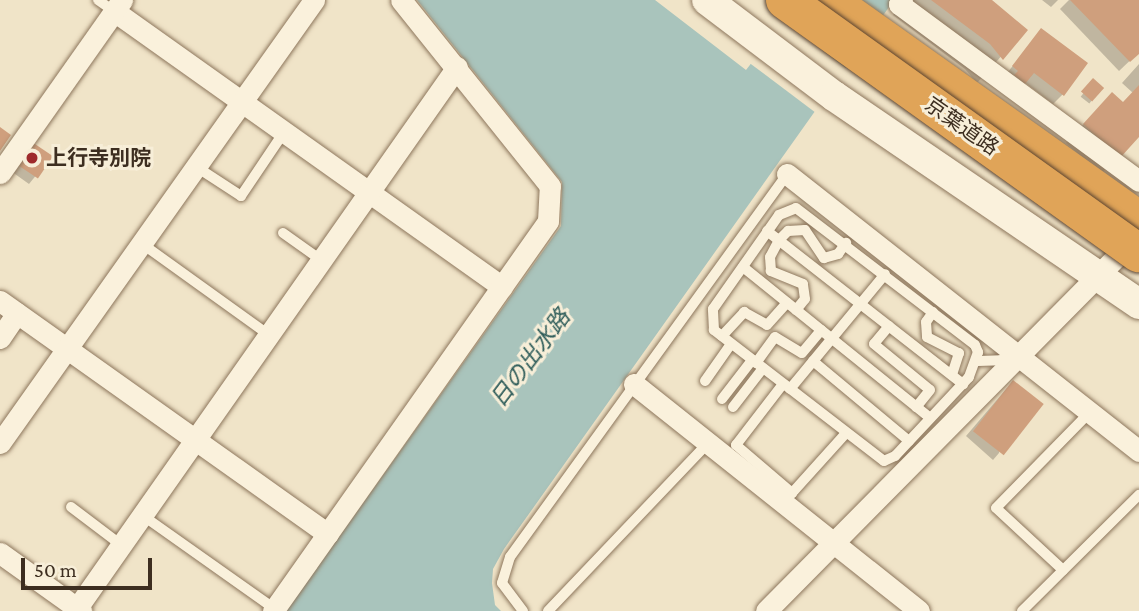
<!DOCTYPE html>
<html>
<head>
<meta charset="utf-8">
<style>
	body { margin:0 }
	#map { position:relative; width:1139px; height:611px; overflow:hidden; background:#f0e4c8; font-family:"Crimson Pro","Noto Sans JP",serif }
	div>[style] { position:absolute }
	.water>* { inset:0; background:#a9c4bc }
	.pier>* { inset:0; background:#f0e4c8; transform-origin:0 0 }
	.shadow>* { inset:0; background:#0003; transform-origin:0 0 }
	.building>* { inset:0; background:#cf9f7d; transform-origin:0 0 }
	.roads { filter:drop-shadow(0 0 2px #8d765c) drop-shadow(0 0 2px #8d765c) }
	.lane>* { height:10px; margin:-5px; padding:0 5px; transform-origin:5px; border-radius:5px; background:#faf1dc }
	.street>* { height:21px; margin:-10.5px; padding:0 10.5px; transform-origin:10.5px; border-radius:10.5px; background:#faf1dc }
	.secondary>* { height:30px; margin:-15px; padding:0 15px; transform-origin:15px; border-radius:15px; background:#faf1dc }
	.highway>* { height:38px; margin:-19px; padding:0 19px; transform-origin:19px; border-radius:19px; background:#e0a458 }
	.bridges { filter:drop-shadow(0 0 2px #5b4430) drop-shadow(0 0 2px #5b4430) }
	.highway-bridge>* { height:38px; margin:-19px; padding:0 19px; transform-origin:19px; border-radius:19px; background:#e0a458 }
	.dots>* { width:19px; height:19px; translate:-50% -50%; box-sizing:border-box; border:4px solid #f7eed8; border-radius:50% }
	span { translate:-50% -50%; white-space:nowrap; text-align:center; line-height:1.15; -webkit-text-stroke:6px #f7eed8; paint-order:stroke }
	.street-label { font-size:21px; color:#3d2e20 }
	.poi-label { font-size:21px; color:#3d2e20; font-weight:700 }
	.left { translate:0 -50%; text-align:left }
	.water-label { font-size:23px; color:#2f5d5a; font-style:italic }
	.scale { position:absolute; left:21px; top:558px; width:131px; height:32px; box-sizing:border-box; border:4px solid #3d2e20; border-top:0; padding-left:9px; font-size:21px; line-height:24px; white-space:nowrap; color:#3d2e20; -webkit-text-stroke:5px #f7eed8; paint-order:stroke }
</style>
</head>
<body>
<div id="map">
	<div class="water">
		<i style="clip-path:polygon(417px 0,655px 0,746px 70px,800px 0,894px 0,504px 549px,493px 569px,492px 583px,495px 605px,501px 611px,286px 611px,561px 226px,562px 182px)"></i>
	</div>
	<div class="pier">
		<i style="left:781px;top:19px;width:85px;height:54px;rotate:37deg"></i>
	</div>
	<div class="shadow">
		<i style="clip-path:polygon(904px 0,986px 0,1025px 30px,977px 83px,965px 69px,893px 15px)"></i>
		<i style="clip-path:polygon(1042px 0,1058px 0,1051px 7px)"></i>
		<i style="clip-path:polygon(1069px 0,1138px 0,1139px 52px,1119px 71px,1060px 9px)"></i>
		<i style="clip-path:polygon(1041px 30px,1063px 94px,1053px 104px,1024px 82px,1014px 92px,1004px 77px)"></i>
		<i style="clip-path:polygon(1139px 64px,1139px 134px,1101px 174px,1066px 143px,1095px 112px,1123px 104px,1133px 93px,1122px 83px)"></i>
		<i style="left:1093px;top:81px;width:11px;height:20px;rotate:38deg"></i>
		<i style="clip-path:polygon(23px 148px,51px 157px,29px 184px,8px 169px)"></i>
		<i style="clip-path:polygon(1007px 388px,999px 453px,993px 460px,966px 436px)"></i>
	</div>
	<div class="building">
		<i style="clip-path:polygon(931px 0,992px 0,1028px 30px,1003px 60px,990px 44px)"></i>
		<i style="clip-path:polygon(1070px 0,1139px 0,1139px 54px,1130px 62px)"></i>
		<i style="clip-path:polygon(1041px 28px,1088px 63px,1064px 96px,1034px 73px,1025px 84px,1014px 75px,1018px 71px,1012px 66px)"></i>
		<i style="left:1093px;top:78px;width:15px;height:18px;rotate:42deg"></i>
		<i style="clip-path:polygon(1139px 85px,1139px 137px,1120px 158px,1083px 124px,1112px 92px,1123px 102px)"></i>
		<i style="clip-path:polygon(0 127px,11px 135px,0 151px)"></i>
		<i style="left:29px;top:140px;width:29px;height:27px;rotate:34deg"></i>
		<i style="left:1013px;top:380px;width:39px;height:65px;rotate:38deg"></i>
	</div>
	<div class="roads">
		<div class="lane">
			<i style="left:98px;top:0;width:19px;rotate:35deg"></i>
			<i style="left:195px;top:166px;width:55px;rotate:33.1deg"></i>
			<i style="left:241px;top:196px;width:77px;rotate:-56.1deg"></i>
			<i style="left:796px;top:208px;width:225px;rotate:37.4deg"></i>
			<i style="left:975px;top:345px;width:8px;rotate:67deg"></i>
			<i style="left:978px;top:352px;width:27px;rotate:110deg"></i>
			<i style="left:969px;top:377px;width:108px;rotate:133.1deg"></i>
			<i style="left:895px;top:456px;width:12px;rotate:156deg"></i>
			<i style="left:884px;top:461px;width:215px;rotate:-142.4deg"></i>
			<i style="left:714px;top:330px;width:21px;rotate:-93deg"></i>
			<i style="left:713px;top:309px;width:115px;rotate:-54.9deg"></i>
			<i style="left:779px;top:215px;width:18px;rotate:-22deg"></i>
			<i style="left:767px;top:231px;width:249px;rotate:38deg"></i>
			<i style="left:283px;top:233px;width:47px;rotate:35.4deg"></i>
			<i style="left:141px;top:243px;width:158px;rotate:35.7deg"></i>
			<i style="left:743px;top:267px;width:240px;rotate:38.9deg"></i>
			<i style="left:796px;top:310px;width:14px;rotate:-51deg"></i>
			<i style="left:805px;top:299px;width:15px;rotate:-98deg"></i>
			<i style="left:803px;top:284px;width:35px;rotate:-158deg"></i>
			<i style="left:771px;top:271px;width:14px;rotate:-94deg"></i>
			<i style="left:770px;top:257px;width:19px;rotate:-62deg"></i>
			<i style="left:779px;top:240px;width:13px;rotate:-45deg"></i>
			<i style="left:788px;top:231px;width:17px;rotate:-3deg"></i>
			<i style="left:805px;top:230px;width:34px;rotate:56deg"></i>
			<i style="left:824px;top:258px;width:15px;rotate:-16deg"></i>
			<i style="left:838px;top:254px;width:14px;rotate:-54deg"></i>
			<i style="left:933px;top:312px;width:12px;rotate:125deg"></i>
			<i style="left:926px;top:322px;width:15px;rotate:86deg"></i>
			<i style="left:927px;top:337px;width:36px;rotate:27deg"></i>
			<i style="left:959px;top:353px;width:23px;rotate:108deg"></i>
			<i style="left:889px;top:326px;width:23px;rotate:130deg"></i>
			<i style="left:874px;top:344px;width:72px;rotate:39.4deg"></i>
			<i style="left:930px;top:390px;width:22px;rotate:129deg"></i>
			<i style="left:722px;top:336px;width:33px;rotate:-47deg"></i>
			<i style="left:744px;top:312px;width:26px;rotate:29deg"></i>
			<i style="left:767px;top:325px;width:30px;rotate:-48deg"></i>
			<i style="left:813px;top:361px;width:125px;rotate:39.8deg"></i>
			<i style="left:978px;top:361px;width:23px;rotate:-2deg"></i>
			<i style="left:1001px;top:360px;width:11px;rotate:41deg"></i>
			<i style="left:756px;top:363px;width:32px;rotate:-54deg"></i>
			<i style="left:775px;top:337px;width:31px;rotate:31deg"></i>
			<i style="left:802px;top:353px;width:30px;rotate:-50deg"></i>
			<i style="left:705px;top:381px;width:45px;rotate:-54.9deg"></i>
			<i style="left:783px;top:384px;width:77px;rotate:127.6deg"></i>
			<i style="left:736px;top:445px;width:74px;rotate:40.6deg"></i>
			<i style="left:792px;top:493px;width:81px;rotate:-48deg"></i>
			<i style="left:790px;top:389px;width:149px;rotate:-50.4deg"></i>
			<i style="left:722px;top:399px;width:49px;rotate:-52.4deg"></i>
			<i style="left:733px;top:407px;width:49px;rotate:-52.4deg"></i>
			<i style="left:71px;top:507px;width:63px;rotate:37.2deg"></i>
			<i style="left:142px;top:515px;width:163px;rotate:35.3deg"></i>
			<i style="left:1063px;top:570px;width:91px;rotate:-137.2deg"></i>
			<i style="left:996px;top:508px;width:134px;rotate:-45.6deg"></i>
			<i style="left:523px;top:611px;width:35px;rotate:-127deg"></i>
			<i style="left:502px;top:583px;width:27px;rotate:-73deg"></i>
			<i style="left:510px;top:557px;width:473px;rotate:-54.1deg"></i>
			<i style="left:548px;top:611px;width:232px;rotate:-46.4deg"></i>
			<i style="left:1022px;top:611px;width:165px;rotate:-44.8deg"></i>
		</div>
		<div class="street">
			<i style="left:902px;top:0;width:5px;rotate:127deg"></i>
			<i style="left:899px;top:4px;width:298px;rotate:36.4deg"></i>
			<i style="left:114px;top:11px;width:476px;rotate:35.4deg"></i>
			<i style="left:0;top:173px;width:212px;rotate:-54.8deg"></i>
			<i style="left:787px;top:174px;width:448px;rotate:38.2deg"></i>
			<i style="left:0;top:301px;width:402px;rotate:35.4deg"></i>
			<i style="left:0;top:338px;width:30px;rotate:-56deg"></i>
			<i style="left:634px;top:384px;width:364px;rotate:38.5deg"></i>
			<i style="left:0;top:443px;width:543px;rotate:-54.67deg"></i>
			<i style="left:0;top:553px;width:100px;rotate:35.6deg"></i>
			<i style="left:77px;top:608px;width:661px;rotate:-54.92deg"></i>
			<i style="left:273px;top:611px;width:477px;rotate:-54.8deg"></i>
			<i style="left:548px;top:221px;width:35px;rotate:-87deg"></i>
			<i style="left:550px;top:186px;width:238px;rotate:-128.7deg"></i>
			<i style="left:766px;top:611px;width:523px;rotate:-45.31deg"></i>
		</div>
		<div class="secondary">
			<i style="left:707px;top:0;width:159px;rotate:37.1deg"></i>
			<i style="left:834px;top:96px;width:369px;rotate:34.3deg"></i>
		</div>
		<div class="highway">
			<i style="left:829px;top:0;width:380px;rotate:35.4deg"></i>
		</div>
	</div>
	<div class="bridges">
		<div class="highway-bridge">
			<i style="left:785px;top:0;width:435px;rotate:35.6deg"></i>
		</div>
	</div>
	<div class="dots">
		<i style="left:32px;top:158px;background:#9e2a2b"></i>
	</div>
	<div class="street-label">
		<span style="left:962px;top:126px;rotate:35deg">京葉道路</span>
	</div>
	<div class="poi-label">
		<span class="left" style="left:46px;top:158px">上行寺別院</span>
	</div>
	<div class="water-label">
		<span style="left:530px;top:358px;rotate:-53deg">日の出水路</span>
	</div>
	<div class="scale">50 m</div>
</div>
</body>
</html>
